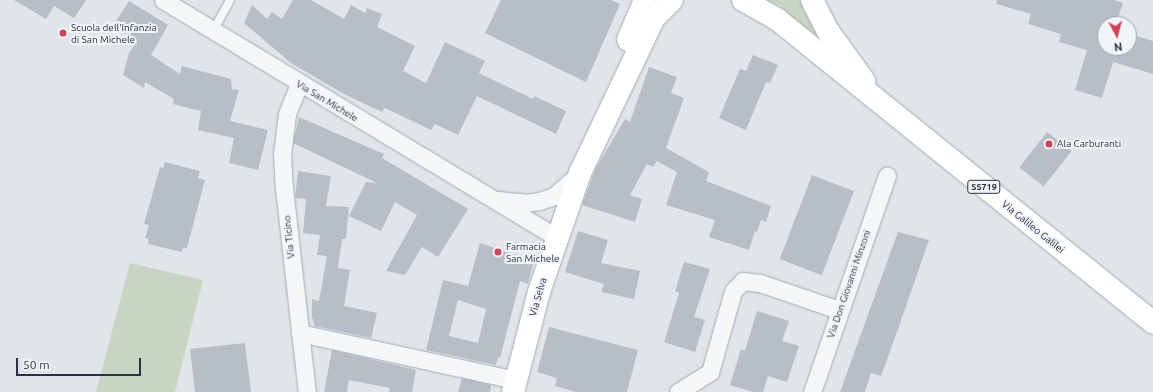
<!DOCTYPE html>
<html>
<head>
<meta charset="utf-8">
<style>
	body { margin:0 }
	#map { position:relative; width:1153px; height:392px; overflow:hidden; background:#e1e5ea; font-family:Ubuntu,sans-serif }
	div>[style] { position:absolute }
	.green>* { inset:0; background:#c7d5c2 }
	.building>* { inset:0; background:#b8bec8; transform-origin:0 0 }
	.roads { filter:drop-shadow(0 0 1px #a6acb5) drop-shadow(0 0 1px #a6acb5) }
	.service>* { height:8px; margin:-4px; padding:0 4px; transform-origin:4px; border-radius:4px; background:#f4f6f8 }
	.minor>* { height:17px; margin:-8.5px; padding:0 8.5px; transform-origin:8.5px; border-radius:8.5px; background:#f4f6f8 }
	.secondary>* { height:22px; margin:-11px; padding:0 11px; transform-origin:11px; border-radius:11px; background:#fff }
	.primary>* { height:22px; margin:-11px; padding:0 11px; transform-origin:11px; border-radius:11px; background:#fff }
	.dots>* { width:11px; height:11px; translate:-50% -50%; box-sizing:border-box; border:2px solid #f1f4f8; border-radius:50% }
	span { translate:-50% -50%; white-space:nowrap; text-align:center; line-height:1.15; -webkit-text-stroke:4px #f1f4f8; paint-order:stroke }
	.shield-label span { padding:1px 3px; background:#f1f4f8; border:1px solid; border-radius:3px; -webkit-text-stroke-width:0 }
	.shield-label { font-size:9px; color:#283243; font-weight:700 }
	.poi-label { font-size:10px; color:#283243 }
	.left { translate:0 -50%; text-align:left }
	.street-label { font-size:10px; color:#283243 }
	.north { position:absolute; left:1097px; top:16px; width:40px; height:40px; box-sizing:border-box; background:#f1f4f8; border:1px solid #a1a6b0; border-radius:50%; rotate:173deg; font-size:11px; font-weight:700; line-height:16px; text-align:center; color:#283243 }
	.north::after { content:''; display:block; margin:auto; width:14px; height:18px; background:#d64057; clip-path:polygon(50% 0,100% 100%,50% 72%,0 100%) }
	.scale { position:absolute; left:16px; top:358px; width:125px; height:18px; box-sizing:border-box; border:2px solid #283243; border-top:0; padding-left:5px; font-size:12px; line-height:14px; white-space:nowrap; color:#283243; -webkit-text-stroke:3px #f1f4f8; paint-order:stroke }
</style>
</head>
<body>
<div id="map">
	<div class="green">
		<i style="clip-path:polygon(765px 0,802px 0,820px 32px,814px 37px,779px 5px)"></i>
		<i style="clip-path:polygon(130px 263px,203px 280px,175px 392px,96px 392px)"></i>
	</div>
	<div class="building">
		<i style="clip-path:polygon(14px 0,86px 0,74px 18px,54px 6px,46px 19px)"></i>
		<i style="clip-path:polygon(293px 0,311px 0,344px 19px,351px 5px,365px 13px,367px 8px,382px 14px,377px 27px,415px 46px,403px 71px,426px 83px,445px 42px,485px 61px,479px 73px,533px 99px,534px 96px,566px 111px,556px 134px,477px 96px,458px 135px,435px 124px,431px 130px,385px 108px,382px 112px,344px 94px,291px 63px,244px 23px,252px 5px,267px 19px,272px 12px,282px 19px)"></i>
		<i style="clip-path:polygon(501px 0,611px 0,620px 4px,586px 82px,485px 33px)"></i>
		<i style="clip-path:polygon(997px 0,1114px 0,1123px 3px,1116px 24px,1105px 24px,1105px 48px,1129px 48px,1129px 34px,1153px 41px,1153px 74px,1113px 62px,1102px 98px,1075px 90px,1087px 50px,1059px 42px,1061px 34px,1028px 24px,1031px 14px,996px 4px)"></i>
		<i style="clip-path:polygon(129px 1px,168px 25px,151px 55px,180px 74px,182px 66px,231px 79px,232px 89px,239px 90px,230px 121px,268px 130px,258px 170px,229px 163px,234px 138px,198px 130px,201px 111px,173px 104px,174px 99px,145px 82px,144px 88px,123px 75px,129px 53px,137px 42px,113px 26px)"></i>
		<i style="clip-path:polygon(753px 55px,778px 65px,770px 83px,766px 82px,746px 130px,719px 118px,740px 69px,746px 71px)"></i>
		<i style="clip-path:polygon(649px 67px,677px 77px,671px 93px,684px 98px,666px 148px,709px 172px,706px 181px,771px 206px,766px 222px,761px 220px,757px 232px,755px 231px,749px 250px,709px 237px,715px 220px,666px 205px,677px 172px,657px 161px,653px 167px,647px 164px,630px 195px,642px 199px,635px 222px,582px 205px,596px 168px,625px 119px,630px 122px)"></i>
		<i style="clip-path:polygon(299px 117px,384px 154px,382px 158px,468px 209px,438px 257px,422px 247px,405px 275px,386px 271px,417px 215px,395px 202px,381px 231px,349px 216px,366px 182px,377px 183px,293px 143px)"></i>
		<i style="left:1047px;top:132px;width:31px;height:45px;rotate:38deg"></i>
		<i style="clip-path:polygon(165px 162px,200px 171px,198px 178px,205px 180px,187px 248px,183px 248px,182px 252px,148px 244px,149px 239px,145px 238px,149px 225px,144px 224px,160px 167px,163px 168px)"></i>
		<i style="clip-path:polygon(298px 171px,331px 176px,326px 206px,349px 207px,346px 239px,342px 239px,338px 268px,350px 270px,344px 306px,377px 313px,371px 338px,315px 326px,312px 317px,312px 299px,319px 301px,327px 256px,317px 255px,320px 235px,303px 233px,306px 199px,295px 198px)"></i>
		<i style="left:812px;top:175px;width:45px;height:90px;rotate:21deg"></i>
		<i style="clip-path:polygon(578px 231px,608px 240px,601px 263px,640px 271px,634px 299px,601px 292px,604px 284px,565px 272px)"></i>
		<i style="clip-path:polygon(898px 232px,929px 240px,897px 332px,881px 376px,871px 373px,865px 392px,840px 392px)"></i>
		<i style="clip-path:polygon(evenodd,480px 243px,534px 261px,528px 284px,520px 281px,500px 358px,498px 357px,496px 365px,426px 350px,443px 280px,468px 286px,480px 243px,458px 300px,486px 309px,478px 343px,449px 336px,458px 300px)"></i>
		<i style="clip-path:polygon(684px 262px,710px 269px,694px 317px,705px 320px,695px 352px,664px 342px,679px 293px,675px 291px)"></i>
		<i style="clip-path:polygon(757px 311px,789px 321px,782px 341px,799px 346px,787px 382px,768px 376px,763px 392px,753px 392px,730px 385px,741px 349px,745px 351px)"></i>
		<i style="clip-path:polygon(549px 327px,638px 350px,627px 392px,576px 392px,555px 386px,557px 378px,537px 372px)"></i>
		<i style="clip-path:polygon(245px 343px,251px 392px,195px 392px,190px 349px)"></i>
		<i style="clip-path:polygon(332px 350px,416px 370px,412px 392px,389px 392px,390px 388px,349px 380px,347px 392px,324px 392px)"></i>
		<i style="clip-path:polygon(462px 378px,491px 385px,490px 392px,458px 392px)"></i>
	</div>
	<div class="roads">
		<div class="service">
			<i style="left:213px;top:31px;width:35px;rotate:-61deg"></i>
		</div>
		<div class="minor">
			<i style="left:163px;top:0;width:459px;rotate:31.1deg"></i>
			<i style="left:299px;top:84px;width:32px;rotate:112deg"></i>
			<i style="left:287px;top:114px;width:39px;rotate:97deg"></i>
			<i style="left:282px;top:153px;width:35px;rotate:87deg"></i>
			<i style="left:284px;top:188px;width:205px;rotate:83.6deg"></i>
			<i style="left:498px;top:200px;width:27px;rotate:6deg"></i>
			<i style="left:525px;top:203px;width:14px;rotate:-8deg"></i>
			<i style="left:539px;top:201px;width:16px;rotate:-18deg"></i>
			<i style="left:554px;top:196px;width:35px;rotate:-41deg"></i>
			<i style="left:300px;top:333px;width:221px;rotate:12.3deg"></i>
			<i style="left:678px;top:392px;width:38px;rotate:-32deg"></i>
			<i style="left:710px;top:372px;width:84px;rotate:-74.1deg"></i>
			<i style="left:733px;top:291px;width:14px;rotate:-45deg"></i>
			<i style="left:743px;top:281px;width:17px;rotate:7deg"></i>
			<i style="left:760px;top:283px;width:83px;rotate:18.9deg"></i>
			<i style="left:812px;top:392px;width:229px;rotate:-70.9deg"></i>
		</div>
		<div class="secondary">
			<i style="left:628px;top:40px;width:43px;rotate:-67deg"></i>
			<i style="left:513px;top:392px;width:103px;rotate:-75.4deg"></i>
			<i style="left:539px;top:292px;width:126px;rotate:-71deg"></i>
			<i style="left:580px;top:173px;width:172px;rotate:-64.5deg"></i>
			<i style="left:654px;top:18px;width:25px;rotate:-45deg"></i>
		</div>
		<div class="primary">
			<i style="left:743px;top:0;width:40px;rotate:29.7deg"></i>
			<i style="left:778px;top:20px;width:482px;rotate:38.9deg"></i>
			<i style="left:812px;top:0;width:35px;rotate:63deg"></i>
			<i style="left:828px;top:31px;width:62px;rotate:54.2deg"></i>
		</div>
	</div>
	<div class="dots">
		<i style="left:63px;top:33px;background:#d64057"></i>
		<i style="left:1049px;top:144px;background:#d64057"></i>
		<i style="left:498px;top:252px;background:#d64057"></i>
	</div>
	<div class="shield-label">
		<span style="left:984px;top:187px">SS719</span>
	</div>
	<div class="poi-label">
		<span class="left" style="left:71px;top:33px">Scuola dell'Infanzia<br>di San Michele</span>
		<span class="left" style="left:1057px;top:144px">Ala Carburanti</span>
		<span class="left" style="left:506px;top:252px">Farmacia<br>San Michele</span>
	</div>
	<div class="street-label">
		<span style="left:327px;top:101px;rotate:31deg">Via San Michele</span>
		<span style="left:1033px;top:227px;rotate:39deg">Via Galileo Galilei</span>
		<span style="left:289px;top:237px;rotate:-96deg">Via Ticino</span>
		<span style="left:849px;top:284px;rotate:-71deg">Via Don Giovanni Minzoni</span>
		<span style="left:538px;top:297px;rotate:-74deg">Via Selva</span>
	</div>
	<div class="north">N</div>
	<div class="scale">50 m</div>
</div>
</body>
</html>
